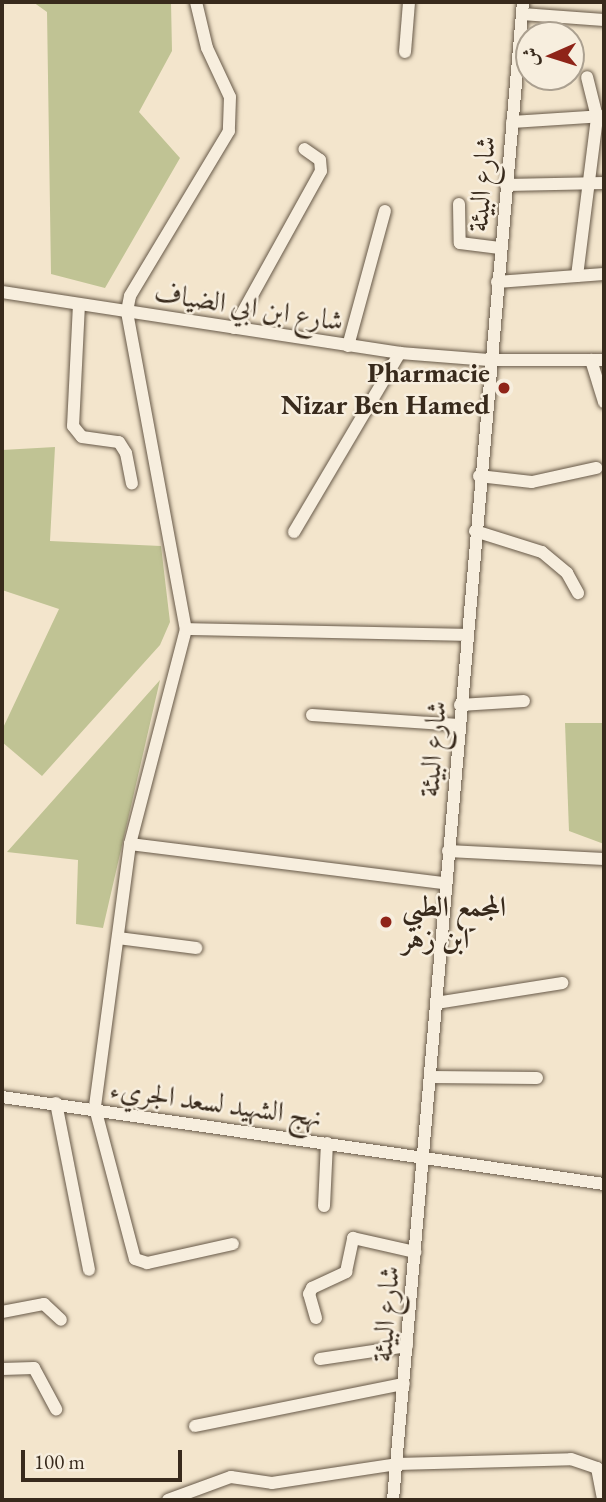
<!DOCTYPE html>
<html>
<head>
<meta charset="utf-8">
<style>
	body { margin:0 }
	#map { position:relative; width:606px; height:1502px; overflow:hidden; background:#f3e5cc; font-family:"EB Garamond",Amiri,serif }
	div>[style] { position:absolute }
	.green>* { inset:0; background:#c0c394 }
	.roads { filter:drop-shadow(0 0 2px #675948) drop-shadow(0 0 2px #675948) }
	.minor>* { height:12px; margin:-6px; padding:0 6px; transform-origin:6px; border-radius:6px; background:#f7eede }
	.dots>* { width:19px; height:19px; translate:-50% -50%; box-sizing:border-box; border:4px solid #f7eede; border-radius:50% }
	span { translate:-50% -50%; white-space:nowrap; text-align:center; line-height:1.15; -webkit-text-stroke:5px #f7eede; paint-order:stroke }
	.street-label { font-size:28px; color:#382a1c }
	.poi-label { font-size:28px; color:#382a1c; font-weight:700 }
	.right { translate:-100% -50%; text-align:right }
	.left { translate:0 -50%; text-align:left }
	.frame { position:absolute; inset:0; border:4px solid #382a1c; pointer-events:none }
	.north { position:absolute; left:515px; top:21px; width:70px; height:70px; box-sizing:border-box; background:#f7eede; border:2px solid #aba090; border-radius:50%; rotate:267deg; font-size:19px; font-weight:700; line-height:28px; text-align:center; color:#382a1c }
	.north::after { content:''; display:block; margin:auto; width:24px; height:32px; background:#8f2418; clip-path:polygon(50% 0,100% 100%,50% 72%,0 100%) }
	.scale { position:absolute; left:21px; top:1450px; width:161px; height:32px; box-sizing:border-box; border:4px solid #382a1c; border-top:0; padding-left:9px; font-size:21px; line-height:24px; white-space:nowrap; color:#382a1c; -webkit-text-stroke:5px #f7eede; paint-order:stroke }
</style>
</head>
<body>
<div id="map">
	<div class="green">
		<i style="clip-path:polygon(33px 2px,171px 2px,172px 51px,139px 112px,180px 158px,105px 288px,51px 274px,47px 12px)"></i>
		<i style="clip-path:polygon(55px 447px,50px 541px,161px 546px,170px 622px,160px 645px,42px 776px,2px 742px,2px 730px,59px 609px,2px 590px,2px 450px)"></i>
		<i style="clip-path:polygon(160px 680px,103px 928px,76px 924px,78px 860px,7px 852px)"></i>
		<i style="clip-path:polygon(565px 723px,604px 723px,604px 844px,569px 831px)"></i>
	</div>
	<div class="roads">
		<div class="minor">
			<i style="left:196px;top:2px;width:47px;rotate:76.6deg"></i>
			<i style="left:207px;top:48px;width:54px;rotate:64.9deg"></i>
			<i style="left:230px;top:97px;width:34px;rotate:92deg"></i>
			<i style="left:229px;top:131px;width:192px;rotate:121deg"></i>
			<i style="left:130px;top:296px;width:16px;rotate:101deg"></i>
			<i style="left:127px;top:312px;width:322px;rotate:79.5deg"></i>
			<i style="left:186px;top:629px;width:222px;rotate:104.6deg"></i>
			<i style="left:130px;top:844px;width:266px;rotate:97.6deg"></i>
			<i style="left:95px;top:1108px;width:156px;rotate:75.2deg"></i>
			<i style="left:135px;top:1259px;width:13px;rotate:18deg"></i>
			<i style="left:147px;top:1263px;width:88px;rotate:-12.5deg"></i>
			<i style="left:522px;top:14px;width:82px;rotate:4.2deg"></i>
			<i style="left:405px;top:52px;width:50px;rotate:-85.4deg"></i>
			<i style="left:512px;top:122px;width:92px;rotate:-3.7deg"></i>
			<i style="left:506px;top:185px;width:98px;rotate:-1.2deg"></i>
			<i style="left:459px;top:204px;width:39px;rotate:89deg"></i>
			<i style="left:460px;top:243px;width:40px;rotate:7.1deg"></i>
			<i style="left:577px;top:276px;width:160px;rotate:-82.8deg"></i>
			<i style="left:597px;top:117px;width:41px;rotate:-104deg"></i>
			<i style="left:497px;top:282px;width:107px;rotate:-4.3deg"></i>
			<i style="left:2px;top:292px;width:403px;rotate:8.7deg"></i>
			<i style="left:400px;top:353px;width:89px;rotate:4.5deg"></i>
			<i style="left:489px;top:360px;width:115px"></i>
			<i style="left:79px;top:304px;width:122px;rotate:92.8deg"></i>
			<i style="left:73px;top:426px;width:14px;rotate:51deg"></i>
			<i style="left:82px;top:437px;width:37px;rotate:8deg"></i>
			<i style="left:119px;top:442px;width:13px;rotate:58deg"></i>
			<i style="left:126px;top:453px;width:31px;rotate:79deg"></i>
			<i style="left:234px;top:328px;width:179px;rotate:-61deg"></i>
			<i style="left:321px;top:171px;width:11px;rotate:-95deg"></i>
			<i style="left:320px;top:160px;width:19px;rotate:-145deg"></i>
			<i style="left:348px;top:346px;width:140px;rotate:-74.7deg"></i>
			<i style="left:591px;top:360px;width:44px;rotate:72.8deg"></i>
			<i style="left:479px;top:476px;width:53px;rotate:6.5deg"></i>
			<i style="left:532px;top:482px;width:66px;rotate:-12.3deg"></i>
			<i style="left:475px;top:531px;width:70px;rotate:17.4deg"></i>
			<i style="left:542px;top:552px;width:33px;rotate:40deg"></i>
			<i style="left:567px;top:573px;width:23px;rotate:61deg"></i>
			<i style="left:294px;top:532px;width:208px;rotate:-59.4deg"></i>
			<i style="left:186px;top:629px;width:280px;rotate:1.2deg"></i>
			<i style="left:460px;top:705px;width:64px;rotate:-3.6deg"></i>
			<i style="left:312px;top:715px;width:147px;rotate:3.9deg"></i>
			<i style="left:130px;top:844px;width:317px;rotate:7.1deg"></i>
			<i style="left:448px;top:851px;width:156px;rotate:2.9deg"></i>
			<i style="left:118px;top:938px;width:79px;rotate:7.3deg"></i>
			<i style="left:436px;top:1003px;width:128px;rotate:-9deg"></i>
			<i style="left:430px;top:1077px;width:107px;rotate:0.5deg"></i>
			<i style="left:2px;top:1097px;width:608px;rotate:8.22deg"></i>
			<i style="left:56px;top:1103px;width:170px;rotate:78.8deg"></i>
			<i style="left:324px;top:1206px;width:63px;rotate:-87.3deg"></i>
			<i style="left:2px;top:1312px;width:43px;rotate:-10.8deg"></i>
			<i style="left:44px;top:1304px;width:23px;rotate:43deg"></i>
			<i style="left:316px;top:1318px;width:25px;rotate:-106deg"></i>
			<i style="left:309px;top:1294px;width:7px;rotate:-63deg"></i>
			<i style="left:312px;top:1288px;width:38px;rotate:-25deg"></i>
			<i style="left:346px;top:1272px;width:35px;rotate:-78deg"></i>
			<i style="left:353px;top:1238px;width:64px;rotate:12.7deg"></i>
			<i style="left:320px;top:1359px;width:88px;rotate:-8.5deg"></i>
			<i style="left:2px;top:1369px;width:32px;rotate:-2deg"></i>
			<i style="left:34px;top:1368px;width:47px;rotate:61.8deg"></i>
			<i style="left:195px;top:1426px;width:213px;rotate:-11.4deg"></i>
			<i style="left:168px;top:1500px;width:67px;rotate:-20.1deg"></i>
			<i style="left:231px;top:1477px;width:41px;rotate:8.3deg"></i>
			<i style="left:272px;top:1483px;width:126px;rotate:-8.6deg"></i>
			<i style="left:397px;top:1464px;width:174px;rotate:-1.6deg"></i>
			<i style="left:571px;top:1459px;width:28px;rotate:19deg"></i>
			<i style="left:597px;top:1468px;width:33px;rotate:79deg"></i>
			<i style="left:393px;top:1500px;width:1504px;rotate:-85.04deg"></i>
		</div>
	</div>
	<div class="dots">
		<i style="left:504px;top:388px;background:#8f2418"></i>
		<i style="left:386px;top:922px;background:#8f2418"></i>
	</div>
	<div class="street-label">
		<span style="left:481px;top:184px;rotate:-85deg">شارع البيئة</span>
		<span style="left:249px;top:306px;rotate:9deg">شارع ابن ابي الضياف</span>
		<span style="left:432px;top:749px;rotate:-85deg">شارع البيئة</span>
		<span style="left:216px;top:1102px;rotate:8deg">نهج الشهيد لسعد الجريء</span>
		<span style="left:385px;top:1314px;rotate:-85deg">شارع البيئة</span>
	</div>
	<div class="poi-label">
		<span class="right" style="left:490px;top:388px">Pharmacie<br>Nizar Ben Hamed</span>
		<span class="left" style="left:402px;top:922px">المجمع الطبي<br>ابن زهر</span>
	</div>
	<div class="frame"></div>
	<div class="north">ش</div>
	<div class="scale">100 m</div>
</div>
</body>
</html>
